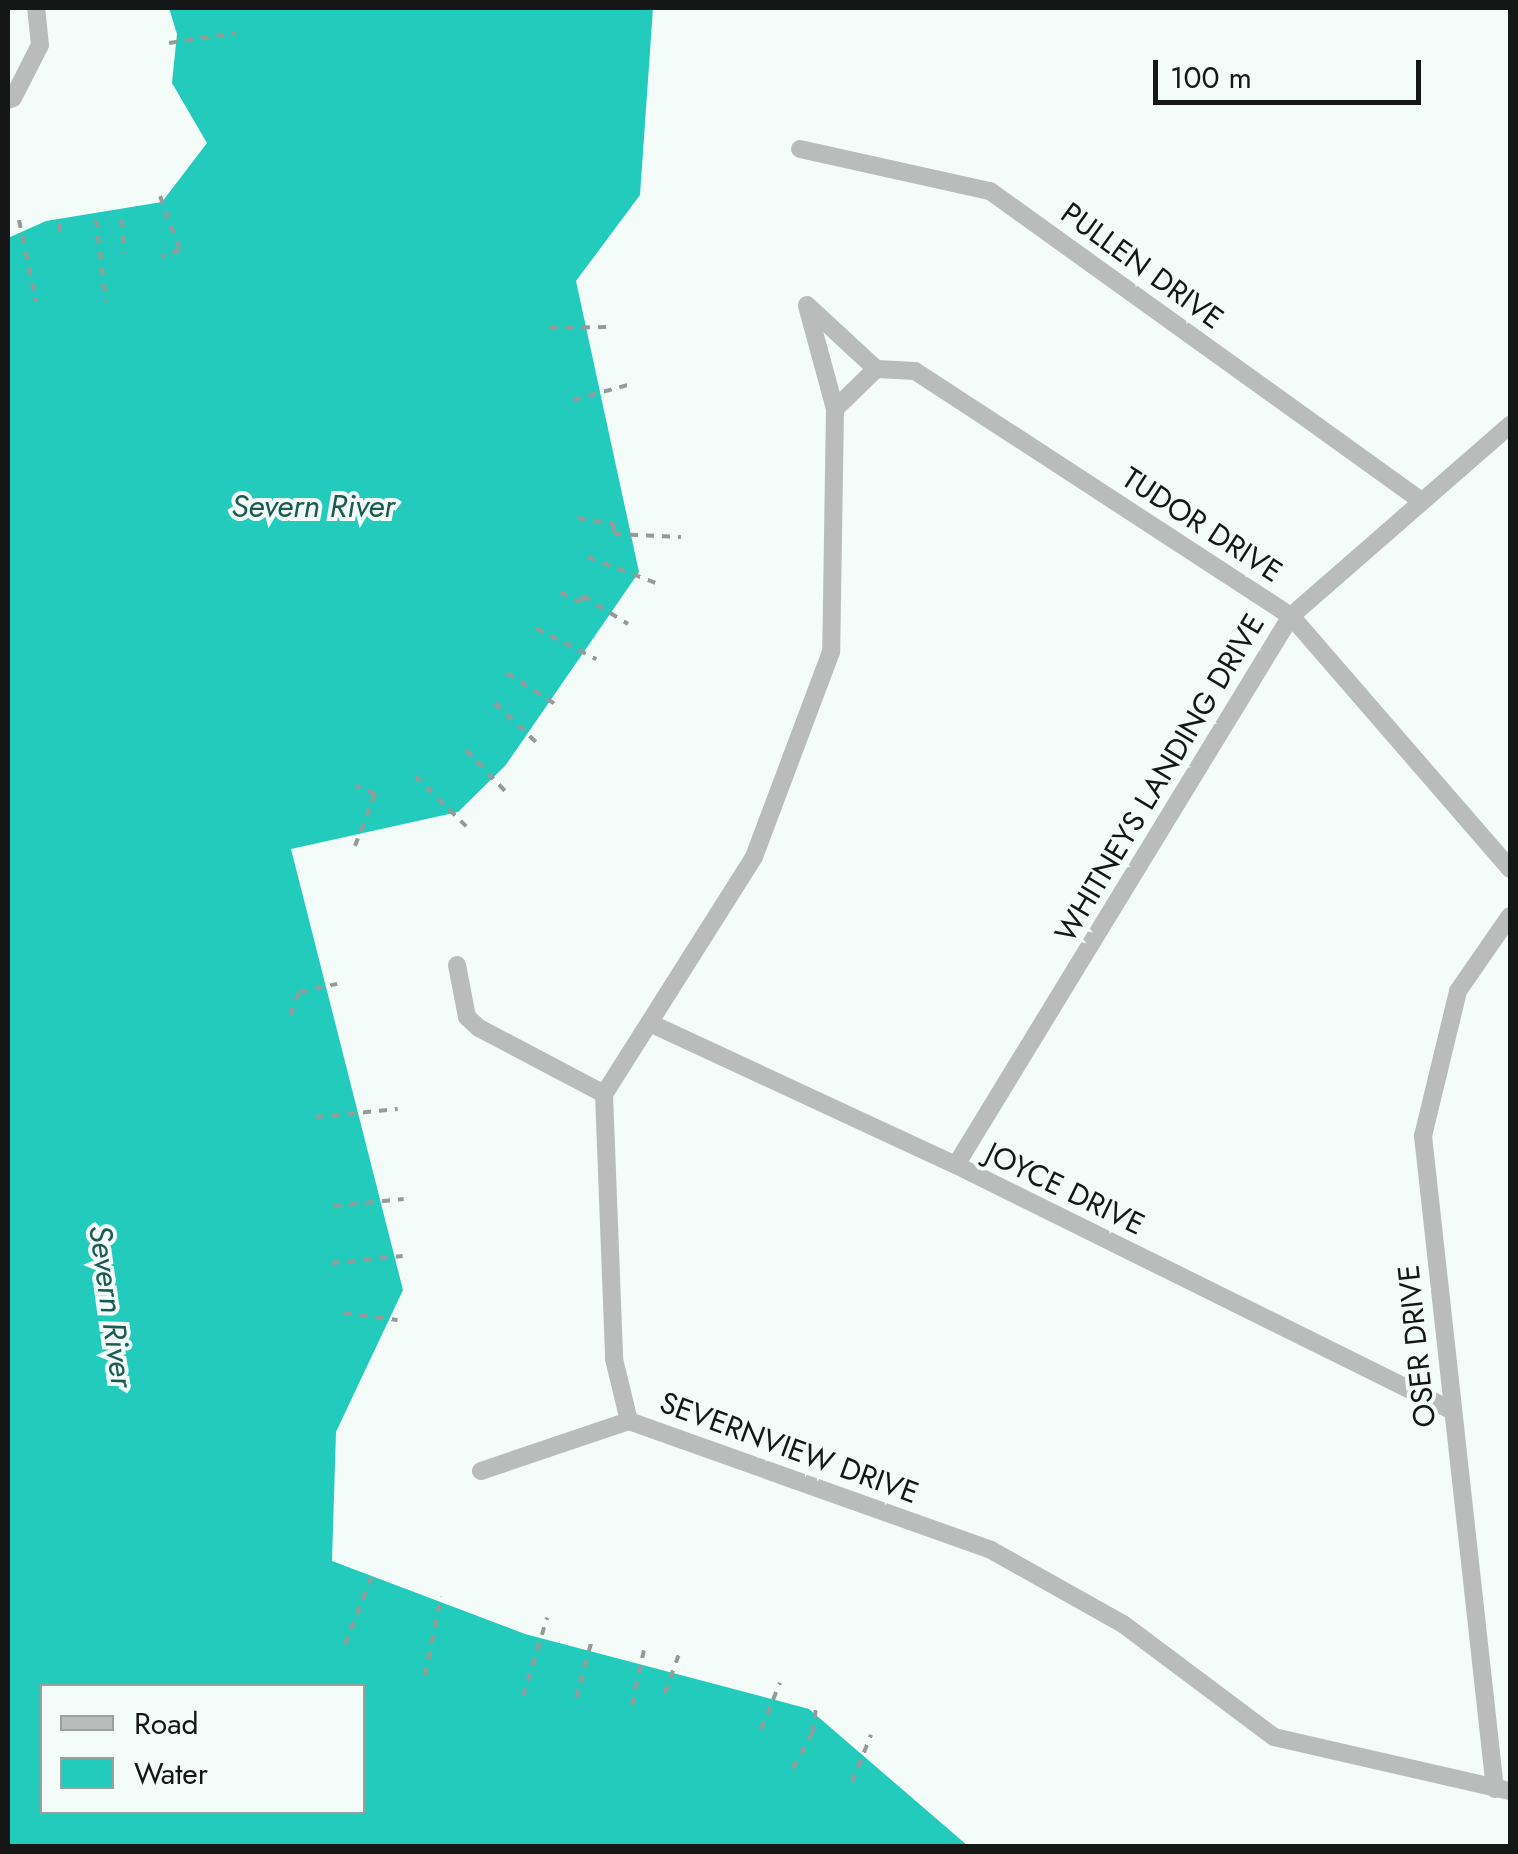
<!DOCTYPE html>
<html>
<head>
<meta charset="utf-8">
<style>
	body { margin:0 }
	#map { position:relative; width:1518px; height:1854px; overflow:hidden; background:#f4fcfa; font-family:Jost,sans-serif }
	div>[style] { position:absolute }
	.water>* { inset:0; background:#22cbbc }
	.path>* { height:4px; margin-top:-2px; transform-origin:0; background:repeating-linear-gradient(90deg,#959b99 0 8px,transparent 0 16px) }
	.minor>* { height:18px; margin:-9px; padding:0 9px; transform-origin:9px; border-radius:9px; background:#b9bcbb }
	span { translate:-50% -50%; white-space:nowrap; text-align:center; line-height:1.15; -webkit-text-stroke:8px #f4fcfa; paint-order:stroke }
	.street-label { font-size:30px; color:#141716 }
	.water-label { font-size:32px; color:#1c5a53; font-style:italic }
	.frame { position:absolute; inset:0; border:10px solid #141716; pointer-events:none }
	.legend { position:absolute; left:40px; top:1684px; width:325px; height:130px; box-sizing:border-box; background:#f4fcfa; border:2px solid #9aa09f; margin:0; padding:12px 18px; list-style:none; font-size:30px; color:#141716 }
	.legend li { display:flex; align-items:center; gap:20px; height:50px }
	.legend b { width:50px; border:2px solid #9aa09f }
	.scale { position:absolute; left:1153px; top:60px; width:268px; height:45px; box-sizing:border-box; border:5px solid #141716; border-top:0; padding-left:12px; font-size:30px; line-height:35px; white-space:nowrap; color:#141716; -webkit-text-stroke:8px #f4fcfa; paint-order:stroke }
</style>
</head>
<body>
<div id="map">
	<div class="water">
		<i style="clip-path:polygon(evenodd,169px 8px,653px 8px,640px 195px,576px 281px,639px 572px,505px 766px,458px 812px,291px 849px,403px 1290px,336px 1432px,332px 1561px,525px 1634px,809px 1709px,968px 1846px,8px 1846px,8px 238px,46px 221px,162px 202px,207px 143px,172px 83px,177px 34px,169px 8px,42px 1686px,362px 1686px,362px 1812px,42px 1812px,42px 1686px)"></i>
	</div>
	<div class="path">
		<i style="left:169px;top:43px;width:67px;rotate:-8.6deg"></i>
		<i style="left:160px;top:196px;width:58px;rotate:69.7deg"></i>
		<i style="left:180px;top:250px;width:20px;rotate:160deg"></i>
		<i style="left:122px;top:219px;width:34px;rotate:87deg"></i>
		<i style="left:19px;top:220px;width:83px;rotate:78.1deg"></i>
		<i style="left:96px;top:220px;width:82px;rotate:83deg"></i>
		<i style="left:59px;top:223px;width:17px;rotate:83deg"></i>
		<i style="left:550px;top:328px;width:56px;rotate:-1deg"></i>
		<i style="left:573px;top:400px;width:60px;rotate:-15.4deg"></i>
		<i style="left:578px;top:518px;width:36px;rotate:9deg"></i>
		<i style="left:614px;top:524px;width:10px;rotate:90deg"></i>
		<i style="left:614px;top:534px;width:67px;rotate:2.6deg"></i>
		<i style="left:588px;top:557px;width:73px;rotate:20.9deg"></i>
		<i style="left:560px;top:592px;width:22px;rotate:27deg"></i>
		<i style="left:580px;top:602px;width:7px;rotate:-63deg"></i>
		<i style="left:583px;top:596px;width:53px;rotate:31.9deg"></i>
		<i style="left:536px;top:628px;width:68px;rotate:27.3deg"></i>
		<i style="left:507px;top:673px;width:61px;rotate:32.9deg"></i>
		<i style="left:495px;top:703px;width:58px;rotate:43.6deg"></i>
		<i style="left:466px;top:750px;width:58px;rotate:46.4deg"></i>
		<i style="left:415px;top:776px;width:78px;rotate:44.5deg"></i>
		<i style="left:355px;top:846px;width:56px;rotate:-69deg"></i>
		<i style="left:375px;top:794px;width:21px;rotate:-157deg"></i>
		<i style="left:290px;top:1015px;width:25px;rotate:-69deg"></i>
		<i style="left:299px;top:992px;width:39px;rotate:-12deg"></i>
		<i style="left:315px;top:1117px;width:83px;rotate:-5.5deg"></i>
		<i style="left:334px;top:1206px;width:70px;rotate:-5.7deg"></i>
		<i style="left:332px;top:1263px;width:71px;rotate:-5.6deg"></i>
		<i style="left:344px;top:1313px;width:54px;rotate:7.4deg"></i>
		<i style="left:345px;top:1644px;width:76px;rotate:-68.5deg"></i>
		<i style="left:425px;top:1675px;width:80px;rotate:-78.4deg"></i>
		<i style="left:665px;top:1693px;width:41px;rotate:-70.3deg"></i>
		<i style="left:523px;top:1696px;width:82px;rotate:-72.9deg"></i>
		<i style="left:576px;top:1698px;width:60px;rotate:-74.6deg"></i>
		<i style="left:632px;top:1705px;width:56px;rotate:-77.7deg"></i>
		<i style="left:761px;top:1729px;width:50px;rotate:-67.6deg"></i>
		<i style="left:793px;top:1768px;width:39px;rotate:-61deg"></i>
		<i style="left:812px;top:1734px;width:25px;rotate:-81deg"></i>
		<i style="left:852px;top:1782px;width:51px;rotate:-68deg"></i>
	</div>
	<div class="minor">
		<i style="left:8px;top:100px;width:5px;rotate:-22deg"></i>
		<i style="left:13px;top:98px;width:59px;rotate:-63deg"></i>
		<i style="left:40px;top:45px;width:37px;rotate:-96deg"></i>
		<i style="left:800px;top:149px;width:195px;rotate:12.5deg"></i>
		<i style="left:990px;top:191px;width:530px;rotate:35.7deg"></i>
		<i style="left:807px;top:305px;width:94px;rotate:42.8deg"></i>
		<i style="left:876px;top:369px;width:39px;rotate:3deg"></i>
		<i style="left:915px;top:371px;width:449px;rotate:33.1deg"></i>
		<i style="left:1291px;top:616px;width:335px;rotate:49.1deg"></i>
		<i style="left:807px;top:306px;width:107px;rotate:74.8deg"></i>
		<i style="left:876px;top:369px;width:57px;rotate:135.7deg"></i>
		<i style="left:835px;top:409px;width:243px;rotate:90.9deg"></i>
		<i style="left:831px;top:652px;width:219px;rotate:110.6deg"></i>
		<i style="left:754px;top:857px;width:280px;rotate:122.3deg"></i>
		<i style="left:604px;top:1094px;width:265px;rotate:87.8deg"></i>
		<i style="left:614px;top:1359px;width:64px;rotate:76.4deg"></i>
		<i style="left:629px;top:1421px;width:384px;rotate:19.6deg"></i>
		<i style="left:991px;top:1550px;width:151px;rotate:29.3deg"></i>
		<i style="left:1123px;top:1624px;width:189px;rotate:36.8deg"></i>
		<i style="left:1274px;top:1737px;width:242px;rotate:12.9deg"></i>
		<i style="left:457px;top:965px;width:53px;rotate:79.1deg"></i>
		<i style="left:467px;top:1017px;width:16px;rotate:43deg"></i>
		<i style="left:479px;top:1028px;width:141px;rotate:27.8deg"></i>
		<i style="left:652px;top:1024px;width:335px;rotate:24.9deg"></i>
		<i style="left:956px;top:1165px;width:552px;rotate:26.33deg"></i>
		<i style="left:956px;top:1165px;width:643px;rotate:-58.61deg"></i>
		<i style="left:1291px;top:616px;width:291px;rotate:-41.1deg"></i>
		<i style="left:481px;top:1471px;width:156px;rotate:-18.7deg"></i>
		<i style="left:1495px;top:1789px;width:657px;rotate:-96.29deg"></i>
		<i style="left:1423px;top:1136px;width:149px;rotate:-76.4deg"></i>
		<i style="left:1458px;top:991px;width:91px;rotate:-55.3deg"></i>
	</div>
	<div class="street-label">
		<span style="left:1142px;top:266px;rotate:36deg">PULLEN DRIVE</span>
		<span style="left:1202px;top:525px;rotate:33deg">TUDOR DRIVE</span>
		<span style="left:1160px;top:778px;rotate:-59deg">WHITNEYS LANDING DRIVE</span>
		<span style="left:1065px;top:1189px;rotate:26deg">JOYCE DRIVE</span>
		<span style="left:1417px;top:1346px;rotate:-96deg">OSER DRIVE</span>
		<span style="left:789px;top:1448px;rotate:20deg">SEVERNVIEW DRIVE</span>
	</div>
	<div class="water-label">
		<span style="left:313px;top:506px">Severn River</span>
		<span style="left:111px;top:1306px;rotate:82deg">Severn River</span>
	</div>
	<div class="frame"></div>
	<ul class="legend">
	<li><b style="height:12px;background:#b9bcbb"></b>Road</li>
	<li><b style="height:28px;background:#22cbbc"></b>Water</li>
	</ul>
	<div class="scale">100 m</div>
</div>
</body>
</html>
